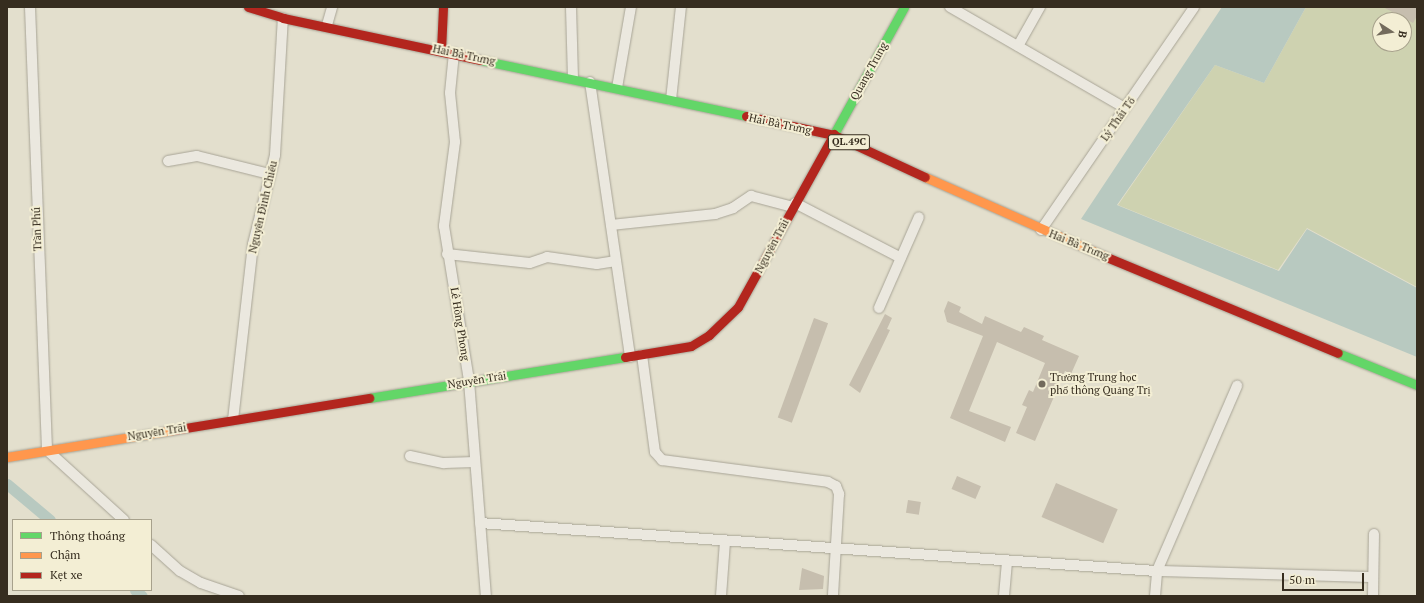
<!DOCTYPE html>
<html>
<head>
<meta charset="utf-8">
<style>
	body { margin:0 }
	#map { position:relative; width:1424px; height:603px; overflow:hidden; background:#e3dfcd; font-family:"PT Serif",serif }
	div>[style] { position:absolute }
	.green>* { inset:0; background:#ced2b0 }
	.water>* { inset:0; background:#b8c9c0 }
	.canal>* { height:11px; margin:-5.5px; padding:0 5.5px; transform-origin:5.5px; border-radius:5.5px; background:#b8c9c0 }
	.building>* { inset:0; background:#c6beae; transform-origin:0 0 }
	.roads { filter:drop-shadow(0 0 1px #a8a496) drop-shadow(0 0 1px #a8a496) }
	.street>* { height:10px; margin:-5px; padding:0 5px; transform-origin:5px; border-radius:5px; background:#ebe8df }
	.fast>* { height:9px; margin:-4.5px; padding:0 4.5px; transform-origin:4.5px; border-radius:4.5px; background:#63d668 }
	.slow>* { height:9px; margin:-4.5px; padding:0 4.5px; transform-origin:4.5px; border-radius:4.5px; background:#ff974d }
	.jam>* { height:9px; margin:-4.5px; padding:0 4.5px; transform-origin:4.5px; border-radius:4.5px; background:#b3261e }
	.dots>* { width:11px; height:11px; translate:-50% -50%; box-sizing:border-box; border:2px solid #f3eed4; border-radius:50% }
	span { translate:-50% -50%; white-space:nowrap; text-align:center; line-height:1.15; -webkit-text-stroke:4px #f3eed4; paint-order:stroke }
	.shield-label span { padding:1px 3px; background:#f3eed4; border:1px solid; border-radius:3px; -webkit-text-stroke-width:0 }
	.shield-label { font-size:10px; color:#362d1f; font-weight:700 }
	.street-label { font-size:11px; color:#362d1f }
	.poi-label { font-size:11px; color:#362d1f }
	.left { translate:0 -50%; text-align:left }
	.frame { position:absolute; inset:0; border:8px solid #362d1f; pointer-events:none }
	.legend { position:absolute; left:12px; top:519px; width:140px; height:72px; box-sizing:border-box; background:#f3eed4; border:1px solid #a7a18c; margin:0; padding:5px 7px; list-style:none; font-size:12px; color:#362d1f }
	.legend li { display:flex; align-items:center; gap:8px; height:20px }
	.legend b { width:20px; border:1px solid #a7a18c }
	.north { position:absolute; left:1372px; top:12px; width:40px; height:40px; box-sizing:border-box; background:#f3eed4; border:1px solid #a7a18c; border-radius:50%; rotate:102deg; font-size:11px; font-weight:700; line-height:16px; text-align:center; color:#362d1f }
	.north::after { content:''; display:block; margin:auto; width:14px; height:18px; background:#736b5c; clip-path:polygon(50% 0,100% 100%,50% 72%,0 100%) }
	.scale { position:absolute; left:1282px; top:573px; width:82px; height:18px; box-sizing:border-box; border:2px solid #362d1f; border-top:0; padding-left:5px; font-size:12px; line-height:14px; white-space:nowrap; color:#362d1f; -webkit-text-stroke:3px #f3eed4; paint-order:stroke }
</style>
</head>
<body>
<div id="map">
	<div class="green">
		<i style="clip-path:polygon(evenodd,1306px 7px,1417px 7px,1417px 287px,1307px 228px,1278px 270px,1118px 205px,1215px 65px,1264px 83px,1306px 7px,1380px 20px,1404px 20px,1404px 44px,1380px 44px,1380px 20px)"></i>
	</div>
	<div class="water">
		<i style="clip-path:polygon(1222px 7px,1306px 7px,1264px 83px,1215px 65px,1117px 205px,1279px 271px,1307px 229px,1417px 288px,1417px 357px,1081px 219px)"></i>
	</div>
	<div class="canal">
		<i style="left:7px;top:484px;width:56px;rotate:39.9deg"></i>
		<i style="left:135px;top:590px;width:9px;rotate:41deg"></i>
	</div>
	<div class="building">
		<i style="clip-path:polygon(1383px 7px,1417px 7px,1417px 16px,1413px 23px)"></i>
		<i style="clip-path:polygon(948px 301px,961px 307px,959px 312px,982px 324px,985px 316px,1021px 332px,1024px 327px,1044px 336px,1042px 340px,1079px 356px,1071px 374px,1065px 371px,1035px 441px,1016px 433px,1027px 407px,1022px 405px,1029px 390px,1033px 392px,1045px 363px,997px 342px,969px 411px,1011px 427px,1005px 442px,950px 418px,983px 336px,947px 322px,944px 311px)"></i>
		<i style="clip-path:polygon(885px 314px,892px 318px,887px 329px,890px 330px,860px 393px,849px 385px)"></i>
		<i style="left:814px;top:318px;width:15px;height:106px;rotate:20deg"></i>
		<i style="left:957px;top:476px;width:26px;height:14px;rotate:23deg"></i>
		<i style="left:1056px;top:483px;width:67px;height:37px;rotate:23deg"></i>
		<i style="left:908px;top:500px;width:13px;height:13px;rotate:9deg"></i>
		<i style="clip-path:polygon(802px 568px,824px 576px,823px 589px,799px 590px)"></i>
	</div>
	<div class="roads">
		<div class="street">
			<i style="left:30px;top:7px;width:443px;rotate:87.8deg"></i>
			<i style="left:47px;top:450px;width:104px;rotate:42.3deg"></i>
			<i style="left:571px;top:7px;width:72px;rotate:88.4deg"></i>
			<i style="left:950px;top:7px;width:202px;rotate:30deg"></i>
			<i style="left:327px;top:25px;width:19px;rotate:-74deg"></i>
			<i style="left:1018px;top:46px;width:45px;rotate:-60.6deg"></i>
			<i style="left:454px;top:53px;width:40px;rotate:95.7deg"></i>
			<i style="left:450px;top:93px;width:49px;rotate:84.2deg"></i>
			<i style="left:455px;top:142px;width:85px;rotate:97.5deg"></i>
			<i style="left:444px;top:226px;width:157px;rotate:80.8deg"></i>
			<i style="left:469px;top:381px;width:216px;rotate:85.5deg"></i>
			<i style="left:590px;top:82px;width:278px;rotate:81.7deg"></i>
			<i style="left:617px;top:88px;width:82px;rotate:-80.2deg"></i>
			<i style="left:671px;top:100px;width:94px;rotate:-83.9deg"></i>
			<i style="left:168px;top:161px;width:29px;rotate:-10deg"></i>
			<i style="left:197px;top:156px;width:74px;rotate:14deg"></i>
			<i style="left:795px;top:203px;width:119px;rotate:27.4deg"></i>
			<i style="left:611px;top:225px;width:105px;rotate:-6deg"></i>
			<i style="left:715px;top:214px;width:19px;rotate:-18deg"></i>
			<i style="left:733px;top:208px;width:22px;rotate:-34deg"></i>
			<i style="left:751px;top:196px;width:43px;rotate:14.7deg"></i>
			<i style="left:1041px;top:230px;width:270px;rotate:-55.5deg"></i>
			<i style="left:447px;top:254px;width:83px;rotate:6.2deg"></i>
			<i style="left:530px;top:263px;width:18px;rotate:-19deg"></i>
			<i style="left:547px;top:257px;width:50px;rotate:8deg"></i>
			<i style="left:597px;top:264px;width:19px;rotate:-9deg"></i>
			<i style="left:879px;top:308px;width:99px;rotate:-66.3deg"></i>
			<i style="left:642px;top:355px;width:98px;rotate:82.4deg"></i>
			<i style="left:655px;top:452px;width:11px;rotate:49deg"></i>
			<i style="left:662px;top:460px;width:167px;rotate:7.5deg"></i>
			<i style="left:828px;top:482px;width:9px;rotate:27deg"></i>
			<i style="left:836px;top:486px;width:9px;rotate:69deg"></i>
			<i style="left:839px;top:494px;width:102px;rotate:93.4deg"></i>
			<i style="left:233px;top:420px;width:177px;rotate:-83.5deg"></i>
			<i style="left:253px;top:244px;width:92px;rotate:-76.1deg"></i>
			<i style="left:275px;top:155px;width:137px;rotate:-86.7deg"></i>
			<i style="left:410px;top:456px;width:35px;rotate:12deg"></i>
			<i style="left:444px;top:463px;width:31px;rotate:-2deg"></i>
			<i style="left:480px;top:523px;width:679px;rotate:4.06deg"></i>
			<i style="left:1157px;top:571px;width:216px;rotate:1.6deg"></i>
			<i style="left:151px;top:545px;width:39px;rotate:42deg"></i>
			<i style="left:180px;top:571px;width:24px;rotate:30deg"></i>
			<i style="left:201px;top:583px;width:40px;rotate:18.9deg"></i>
			<i style="left:721px;top:596px;width:55px;rotate:-85.8deg"></i>
			<i style="left:1004px;top:596px;width:35px;rotate:-85deg"></i>
			<i style="left:1155px;top:596px;width:25px;rotate:-85deg"></i>
			<i style="left:1157px;top:571px;width:202px;rotate:-66.6deg"></i>
			<i style="left:1373px;top:596px;width:62px;rotate:-89.1deg"></i>
		</div>
		<div class="fast">
			<i style="left:481px;top:60px;width:271px;rotate:11.9deg"></i>
			<i style="left:834px;top:134px;width:145px;rotate:-61.1deg"></i>
			<i style="left:1338px;top:353px;width:85px;rotate:22.1deg"></i>
			<i style="left:369px;top:398px;width:259px;rotate:-9.1deg"></i>
		</div>
		<div class="slow">
			<i style="left:925px;top:177px;width:196px;rotate:23.8deg"></i>
			<i style="left:7px;top:457px;width:168px;rotate:-9.2deg"></i>
		</div>
		<div class="jam">
			<i style="left:248px;top:7px;width:37px;rotate:17deg"></i>
			<i style="left:283px;top:18px;width:202px;rotate:12deg"></i>
			<i style="left:441px;top:50px;width:43px;rotate:-87.3deg"></i>
			<i style="left:746px;top:116px;width:90px;rotate:12.2deg"></i>
			<i style="left:834px;top:135px;width:100px;rotate:24.8deg"></i>
			<i style="left:1104px;top:256px;width:253px;rotate:22.5deg"></i>
			<i style="left:625px;top:357px;width:67px;rotate:-9.5deg"></i>
			<i style="left:691px;top:346px;width:21px;rotate:-31deg"></i>
			<i style="left:709px;top:335px;width:40px;rotate:-44deg"></i>
			<i style="left:738px;top:307px;width:198px;rotate:-61deg"></i>
			<i style="left:173px;top:430px;width:199px;rotate:-9.3deg"></i>
		</div>
	</div>
	<div class="dots">
		<i style="left:1042px;top:384px;background:#736b5c"></i>
	</div>
	<div class="shield-label">
		<span style="left:849px;top:142px">QL.49C</span>
	</div>
	<div class="street-label">
		<span style="left:464px;top:55px;rotate:12deg">Hai Bà Trưng</span>
		<span style="left:869px;top:71px;rotate:-61deg">Quang Trung</span>
		<span style="left:1118px;top:119px;rotate:-55deg">Lý Thái Tổ</span>
		<span style="left:780px;top:124px;rotate:12deg">Hai Bà Trưng</span>
		<span style="left:263px;top:207px;rotate:-77deg">Nguyễn Đình Chiểu</span>
		<span style="left:37px;top:229px;rotate:-92deg">Trần Phú</span>
		<span style="left:1079px;top:245px;rotate:22deg">Hai Bà Trưng</span>
		<span style="left:772px;top:246px;rotate:-62deg">Nguyễn Trãi</span>
		<span style="left:460px;top:324px;rotate:81deg">Lê Hồng Phong</span>
		<span style="left:477px;top:380px;rotate:-9deg">Nguyễn Trãi</span>
		<span style="left:157px;top:432px;rotate:-9deg">Nguyễn Trãi</span>
	</div>
	<div class="poi-label">
		<span class="left" style="left:1050px;top:384px">Trường Trung học<br>phổ thông Quảng Trị</span>
	</div>
	<div class="frame"></div>
	<ul class="legend">
	<li><b style="height:5px;background:#63d668"></b>Thông thoáng</li>
	<li><b style="height:5px;background:#ff974d"></b>Chậm</li>
	<li><b style="height:5px;background:#b3261e"></b>Kẹt xe</li>
	</ul>
	<div class="north">B</div>
	<div class="scale">50 m</div>
</div>
</body>
</html>
